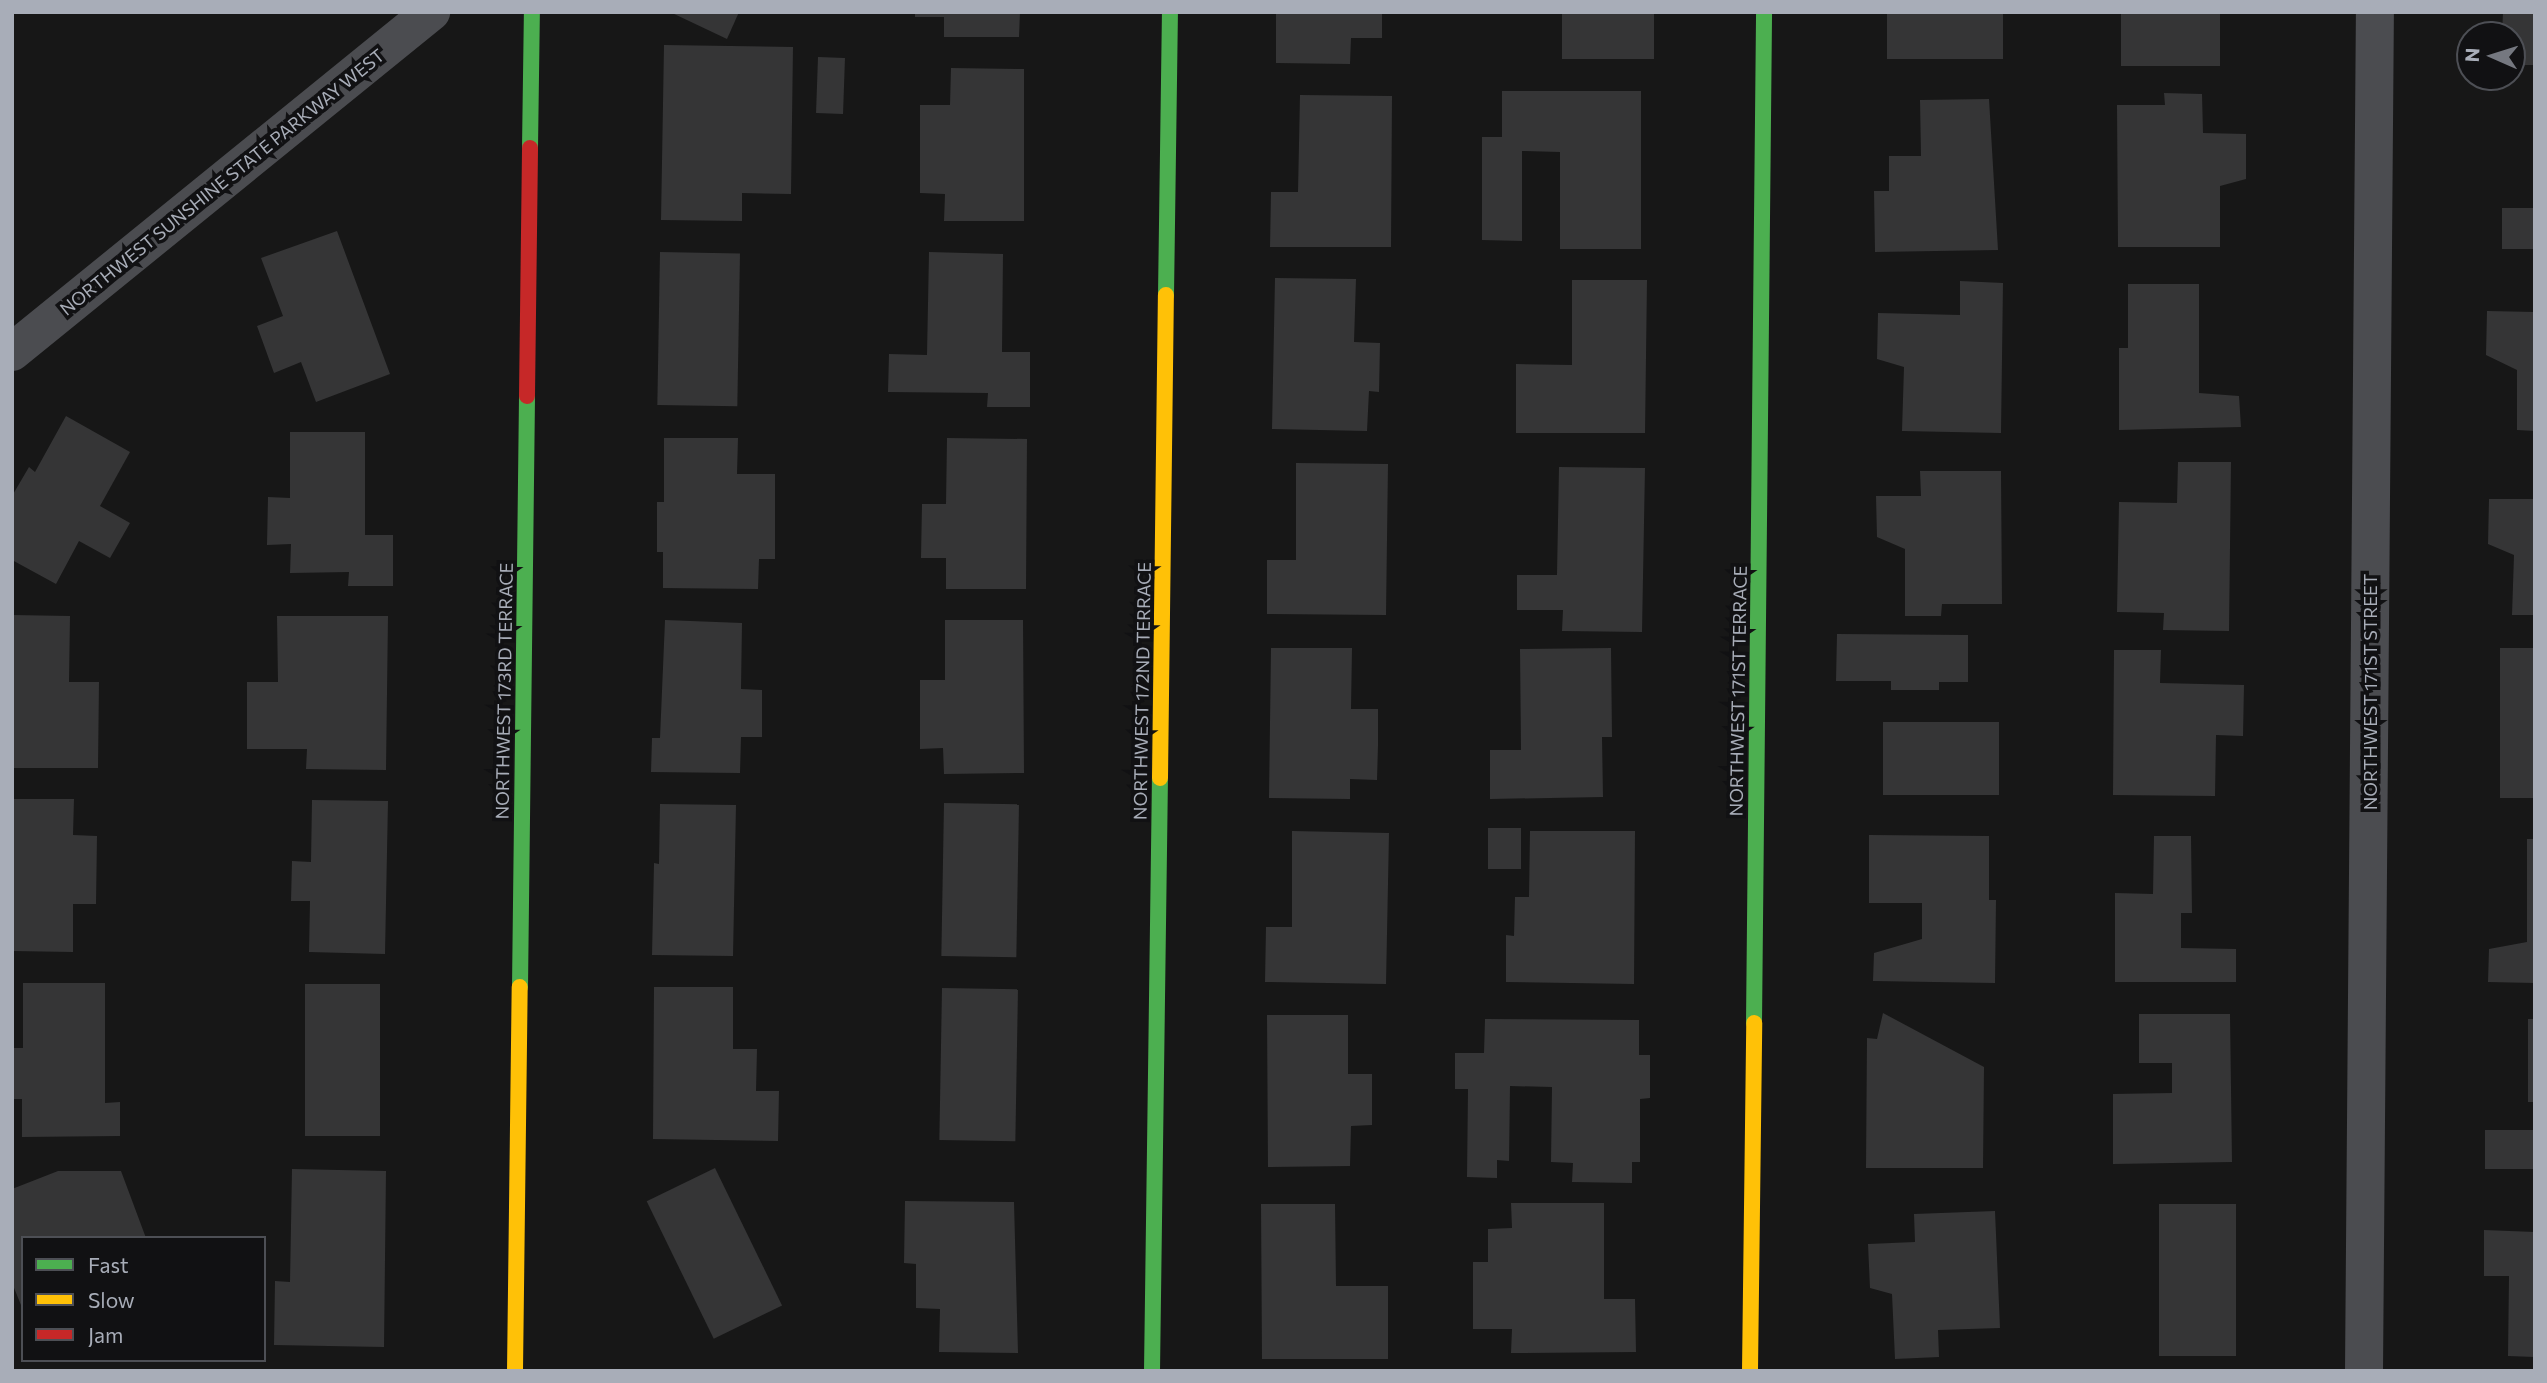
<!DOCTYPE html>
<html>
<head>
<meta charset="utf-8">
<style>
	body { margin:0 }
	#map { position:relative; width:2547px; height:1383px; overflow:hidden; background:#171717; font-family:Commissioner,sans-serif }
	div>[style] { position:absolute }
	.building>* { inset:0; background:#353536; transform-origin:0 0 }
	.street>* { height:38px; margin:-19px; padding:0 19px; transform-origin:19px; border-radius:19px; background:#4b4c50 }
	.fast>* { height:16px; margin:-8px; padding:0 8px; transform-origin:8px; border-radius:8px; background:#4caf50 }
	.slow>* { height:16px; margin:-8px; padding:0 8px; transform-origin:8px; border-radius:8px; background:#ffc107 }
	.jam>* { height:16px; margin:-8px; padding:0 8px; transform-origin:8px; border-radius:8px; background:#c62828 }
	span { translate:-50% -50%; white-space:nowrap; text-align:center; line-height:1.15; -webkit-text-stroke:7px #111113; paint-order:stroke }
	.street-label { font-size:18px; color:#a8adb8 }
	.frame { position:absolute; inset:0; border:14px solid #a8adb8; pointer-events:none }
	.legend { position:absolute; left:21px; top:1236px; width:245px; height:126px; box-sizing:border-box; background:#111113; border:2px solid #4d4f55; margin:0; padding:9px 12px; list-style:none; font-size:21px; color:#a8adb8 }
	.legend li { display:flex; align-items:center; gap:14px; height:35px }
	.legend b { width:35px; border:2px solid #4d4f55 }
	.north { position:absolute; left:2456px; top:21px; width:70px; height:70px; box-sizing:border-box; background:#111113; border:2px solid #4d4f55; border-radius:50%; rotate:273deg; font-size:19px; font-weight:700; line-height:28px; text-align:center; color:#a8adb8 }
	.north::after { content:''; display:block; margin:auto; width:24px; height:32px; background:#757880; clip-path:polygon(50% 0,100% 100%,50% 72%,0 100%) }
</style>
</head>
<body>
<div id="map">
	<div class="building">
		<i style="clip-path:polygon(670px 12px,739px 12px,727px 39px)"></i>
		<i style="clip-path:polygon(915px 12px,1020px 12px,1019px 37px,944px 37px,944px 17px,915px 17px)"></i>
		<i style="clip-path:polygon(1276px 12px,1382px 12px,1382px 38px,1351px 38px,1350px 64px,1276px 63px)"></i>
		<i style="left:1562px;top:12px;width:92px;height:47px"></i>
		<i style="left:1887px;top:12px;width:116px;height:47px"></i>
		<i style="left:2121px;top:12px;width:99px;height:54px"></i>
		<i style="clip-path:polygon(2503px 12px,2535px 12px,2535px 65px,2512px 65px,2512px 35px,2502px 35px)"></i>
		<i style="clip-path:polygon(664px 45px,793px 47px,791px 194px,742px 193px,742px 221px,661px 220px)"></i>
		<i style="left:818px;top:57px;width:27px;height:56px;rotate:2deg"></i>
		<i style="clip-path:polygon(951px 68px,1024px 69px,1024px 221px,944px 221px,945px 194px,920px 193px,920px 105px,950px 105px)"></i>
		<i style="clip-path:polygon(1502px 91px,1641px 91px,1641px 249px,1560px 249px,1560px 152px,1522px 151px,1522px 241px,1482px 240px,1482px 137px,1502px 137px)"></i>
		<i style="clip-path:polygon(2164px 93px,2202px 94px,2203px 133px,2246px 134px,2246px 179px,2220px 186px,2220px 247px,2118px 247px,2117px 105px,2165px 105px)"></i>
		<i style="clip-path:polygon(1300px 95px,1392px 96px,1391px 247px,1270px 247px,1271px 192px,1298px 192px)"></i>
		<i style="clip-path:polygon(1989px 99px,1998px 250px,1875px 252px,1874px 191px,1889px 191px,1889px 156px,1921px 156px,1920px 100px)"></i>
		<i style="left:2502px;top:208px;width:33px;height:41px"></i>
		<i style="clip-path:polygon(337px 231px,390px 374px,316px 402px,301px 362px,274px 373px,257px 326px,283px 316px,261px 258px)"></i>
		<i style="left:660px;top:252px;width:80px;height:153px;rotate:1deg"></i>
		<i style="clip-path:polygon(929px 252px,1003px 254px,1002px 352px,1030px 352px,1030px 407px,987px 407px,988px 393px,888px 392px,889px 354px,927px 355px)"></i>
		<i style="clip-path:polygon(1275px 278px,1356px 279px,1354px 342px,1380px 343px,1379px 392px,1369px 391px,1367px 431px,1272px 429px)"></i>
		<i style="clip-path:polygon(1572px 280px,1647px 280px,1645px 433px,1516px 433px,1516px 364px,1572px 365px)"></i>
		<i style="clip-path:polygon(1960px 281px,2003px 283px,2001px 433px,1902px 431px,1904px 367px,1877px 359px,1878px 313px,1960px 315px)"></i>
		<i style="clip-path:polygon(2128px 284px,2199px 284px,2199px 393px,2239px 396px,2241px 427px,2119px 430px,2119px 348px,2128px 348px)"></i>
		<i style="clip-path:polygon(2487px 311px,2535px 312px,2535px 431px,2517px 430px,2517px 370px,2486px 355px)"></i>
		<i style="clip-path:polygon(66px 416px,130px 452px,100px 506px,130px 523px,110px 558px,79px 541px,56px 584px,12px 560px,12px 496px,29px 467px,35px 472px)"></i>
		<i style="clip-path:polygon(290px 432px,365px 432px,365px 535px,393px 535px,393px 586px,348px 586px,349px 572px,290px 573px,291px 544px,267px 545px,268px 497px,290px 498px)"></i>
		<i style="clip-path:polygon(664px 438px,738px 438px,737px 474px,775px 474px,775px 559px,759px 559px,758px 589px,663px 588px,663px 552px,657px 552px,657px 502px,664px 502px)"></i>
		<i style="clip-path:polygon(947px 438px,1027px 439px,1026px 589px,946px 589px,946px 558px,921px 558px,922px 504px,946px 504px)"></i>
		<i style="clip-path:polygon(2178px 462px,2231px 462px,2229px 631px,2163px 630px,2164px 613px,2117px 612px,2119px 502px,2177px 503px)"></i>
		<i style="clip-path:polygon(1296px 463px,1388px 464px,1386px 615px,1267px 614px,1267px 560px,1296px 560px)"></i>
		<i style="clip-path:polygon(1559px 467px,1645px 468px,1642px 632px,1562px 631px,1563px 610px,1517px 610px,1517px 575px,1557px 575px)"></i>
		<i style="clip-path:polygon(1920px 471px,2001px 471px,2002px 604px,1942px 604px,1941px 616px,1905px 616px,1905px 549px,1877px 537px,1876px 496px,1921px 496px)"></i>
		<i style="clip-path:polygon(2489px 499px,2535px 499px,2535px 615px,2512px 615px,2514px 555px,2488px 544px)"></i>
		<i style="clip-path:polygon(12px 615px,70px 616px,69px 682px,99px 682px,98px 768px,12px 768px)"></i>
		<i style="clip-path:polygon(277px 616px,388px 616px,386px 770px,306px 769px,307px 749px,247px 749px,247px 682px,278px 682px)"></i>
		<i style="clip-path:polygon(665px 620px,742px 623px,741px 689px,762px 690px,762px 737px,741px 737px,740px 773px,651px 772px,652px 738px,660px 738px)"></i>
		<i style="clip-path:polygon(945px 620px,1023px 620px,1024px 773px,944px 774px,943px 748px,920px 749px,920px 680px,945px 680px)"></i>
		<i style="clip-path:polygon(1837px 634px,1968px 635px,1968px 682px,1939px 682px,1939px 690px,1891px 690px,1891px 681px,1836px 681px)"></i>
		<i style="clip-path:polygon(1271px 648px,1352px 648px,1351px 709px,1378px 709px,1378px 745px,1377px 780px,1350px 779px,1350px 799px,1269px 798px)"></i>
		<i style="clip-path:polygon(1611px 648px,1612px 737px,1602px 737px,1603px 797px,1490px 799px,1490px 750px,1521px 750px,1520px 649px)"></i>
		<i style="left:2500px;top:648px;width:35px;height:150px"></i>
		<i style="clip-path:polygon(2114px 650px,2161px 650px,2160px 683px,2244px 685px,2243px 736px,2216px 735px,2215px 796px,2113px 795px)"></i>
		<i style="left:1999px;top:722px;width:73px;height:116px;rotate:90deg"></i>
		<i style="clip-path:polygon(12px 799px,74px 799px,73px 835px,97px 836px,96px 904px,73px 904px,73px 952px,12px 951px)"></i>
		<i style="clip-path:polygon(312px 800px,388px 801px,385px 954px,309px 952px,310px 901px,291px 901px,292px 861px,311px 862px)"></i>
		<i style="left:944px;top:803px;width:75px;height:153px;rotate:1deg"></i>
		<i style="clip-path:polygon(660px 804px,736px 805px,733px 956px,652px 955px,654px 863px,659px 864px)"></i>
		<i style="left:1488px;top:828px;width:33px;height:41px"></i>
		<i style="clip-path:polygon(1292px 831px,1389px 833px,1386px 984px,1265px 982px,1266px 927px,1292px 927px)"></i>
		<i style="clip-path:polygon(1530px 831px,1635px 831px,1634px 984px,1506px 982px,1506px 935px,1514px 936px,1515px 897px,1529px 897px)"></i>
		<i style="clip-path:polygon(1869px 835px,1989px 836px,1989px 900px,1996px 900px,1995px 983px,1873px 981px,1874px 953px,1922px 939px,1922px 903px,1869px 903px)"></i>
		<i style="clip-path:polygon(2154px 836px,2191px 836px,2192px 913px,2181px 913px,2181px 948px,2236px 949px,2236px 982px,2115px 982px,2115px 893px,2153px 894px)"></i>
		<i style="clip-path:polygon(2527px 839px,2535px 839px,2535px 983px,2488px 982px,2489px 949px,2527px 942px)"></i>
		<i style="clip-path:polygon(23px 983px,105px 983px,105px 1103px,120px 1102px,120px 1136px,22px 1137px,22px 1099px,12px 1099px,12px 1048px,23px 1048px)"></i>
		<i style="left:305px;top:984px;width:75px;height:152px"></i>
		<i style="clip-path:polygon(654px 987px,733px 987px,733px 1049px,757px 1049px,756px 1091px,779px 1091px,778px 1141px,653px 1139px)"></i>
		<i style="left:942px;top:988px;width:76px;height:152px;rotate:1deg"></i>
		<i style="clip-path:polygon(1883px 1013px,1984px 1067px,1983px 1168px,1866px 1168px,1867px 1038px,1877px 1039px)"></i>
		<i style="clip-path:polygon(2139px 1014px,2230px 1014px,2232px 1162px,2113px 1164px,2113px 1094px,2172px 1093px,2172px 1063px,2139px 1063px)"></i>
		<i style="clip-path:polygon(1267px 1015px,1348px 1015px,1348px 1074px,1372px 1074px,1372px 1125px,1351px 1126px,1350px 1166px,1268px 1167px)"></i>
		<i style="clip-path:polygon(1485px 1019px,1639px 1020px,1639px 1055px,1650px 1055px,1650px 1098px,1640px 1099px,1640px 1162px,1632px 1162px,1632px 1183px,1572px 1182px,1573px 1163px,1551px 1162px,1552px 1087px,1510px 1086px,1509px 1161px,1497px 1160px,1497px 1178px,1467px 1177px,1468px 1089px,1455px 1089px,1455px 1053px,1484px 1053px)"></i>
		<i style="left:2528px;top:1019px;width:7px;height:83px"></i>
		<i style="left:2485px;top:1130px;width:50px;height:39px"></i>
		<i style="left:715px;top:1168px;width:153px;height:76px;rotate:64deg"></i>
		<i style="clip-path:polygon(292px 1169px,386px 1171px,384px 1347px,274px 1345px,275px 1281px,290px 1282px)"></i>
		<i style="clip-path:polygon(58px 1171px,121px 1171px,146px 1238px,23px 1238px,23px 1310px,12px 1283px,12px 1189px)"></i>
		<i style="clip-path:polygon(905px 1201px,1014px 1202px,1018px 1353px,939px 1352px,940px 1309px,916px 1308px,916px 1264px,904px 1263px)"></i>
		<i style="clip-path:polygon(1511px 1203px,1604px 1203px,1604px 1299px,1635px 1299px,1636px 1352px,1511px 1353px,1512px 1329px,1473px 1329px,1473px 1262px,1488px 1262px,1488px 1229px,1512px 1228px)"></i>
		<i style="clip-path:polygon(1261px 1204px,1335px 1204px,1336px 1286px,1388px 1286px,1388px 1359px,1262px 1359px)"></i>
		<i style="left:2159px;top:1204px;width:77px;height:152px"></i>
		<i style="clip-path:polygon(1995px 1211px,2000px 1328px,1938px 1330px,1939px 1357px,1895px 1359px,1892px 1294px,1870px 1288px,1868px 1244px,1915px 1242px,1914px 1214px)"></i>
		<i style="clip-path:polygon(2484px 1230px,2535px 1232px,2535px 1357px,2508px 1356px,2509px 1276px,2484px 1276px)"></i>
	</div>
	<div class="street">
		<i style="left:12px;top:352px;width:540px;rotate:-39.06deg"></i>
		<i style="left:2364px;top:1371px;width:1359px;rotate:-89.54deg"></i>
	</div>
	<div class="fast">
		<i style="left:530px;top:148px;width:136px;rotate:-89.2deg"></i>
		<i style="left:1166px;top:295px;width:283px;rotate:-89.2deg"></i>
		<i style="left:520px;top:987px;width:591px;rotate:-89.32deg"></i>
		<i style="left:1754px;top:1023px;width:1011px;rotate:-89.43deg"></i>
		<i style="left:1152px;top:1371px;width:593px;rotate:-89.23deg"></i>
	</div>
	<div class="slow">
		<i style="left:1160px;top:778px;width:483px;rotate:-89.3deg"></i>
		<i style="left:515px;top:1371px;width:384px;rotate:-89.3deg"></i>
		<i style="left:1750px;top:1371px;width:348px;rotate:-89.3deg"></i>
	</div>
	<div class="jam">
		<i style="left:527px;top:396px;width:248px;rotate:-89.3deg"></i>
	</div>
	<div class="street-label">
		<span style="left:222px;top:182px;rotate:-39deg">NORTHWEST SUNSHINE STATE PARKWAY WEST</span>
		<span style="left:504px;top:691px;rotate:-89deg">NORTHWEST 173RD TERRACE</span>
		<span style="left:1142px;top:691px;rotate:-89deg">NORTHWEST 172ND TERRACE</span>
		<span style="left:1738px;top:691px;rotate:-89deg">NORTHWEST 171ST TERRACE</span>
		<span style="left:2370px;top:692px;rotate:-90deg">NORTHWEST 171ST STREET</span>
	</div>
	<div class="frame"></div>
	<ul class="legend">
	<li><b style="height:9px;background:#4caf50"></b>Fast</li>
	<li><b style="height:9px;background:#ffc107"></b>Slow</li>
	<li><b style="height:9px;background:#c62828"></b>Jam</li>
	</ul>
	<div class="north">N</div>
</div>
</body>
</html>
